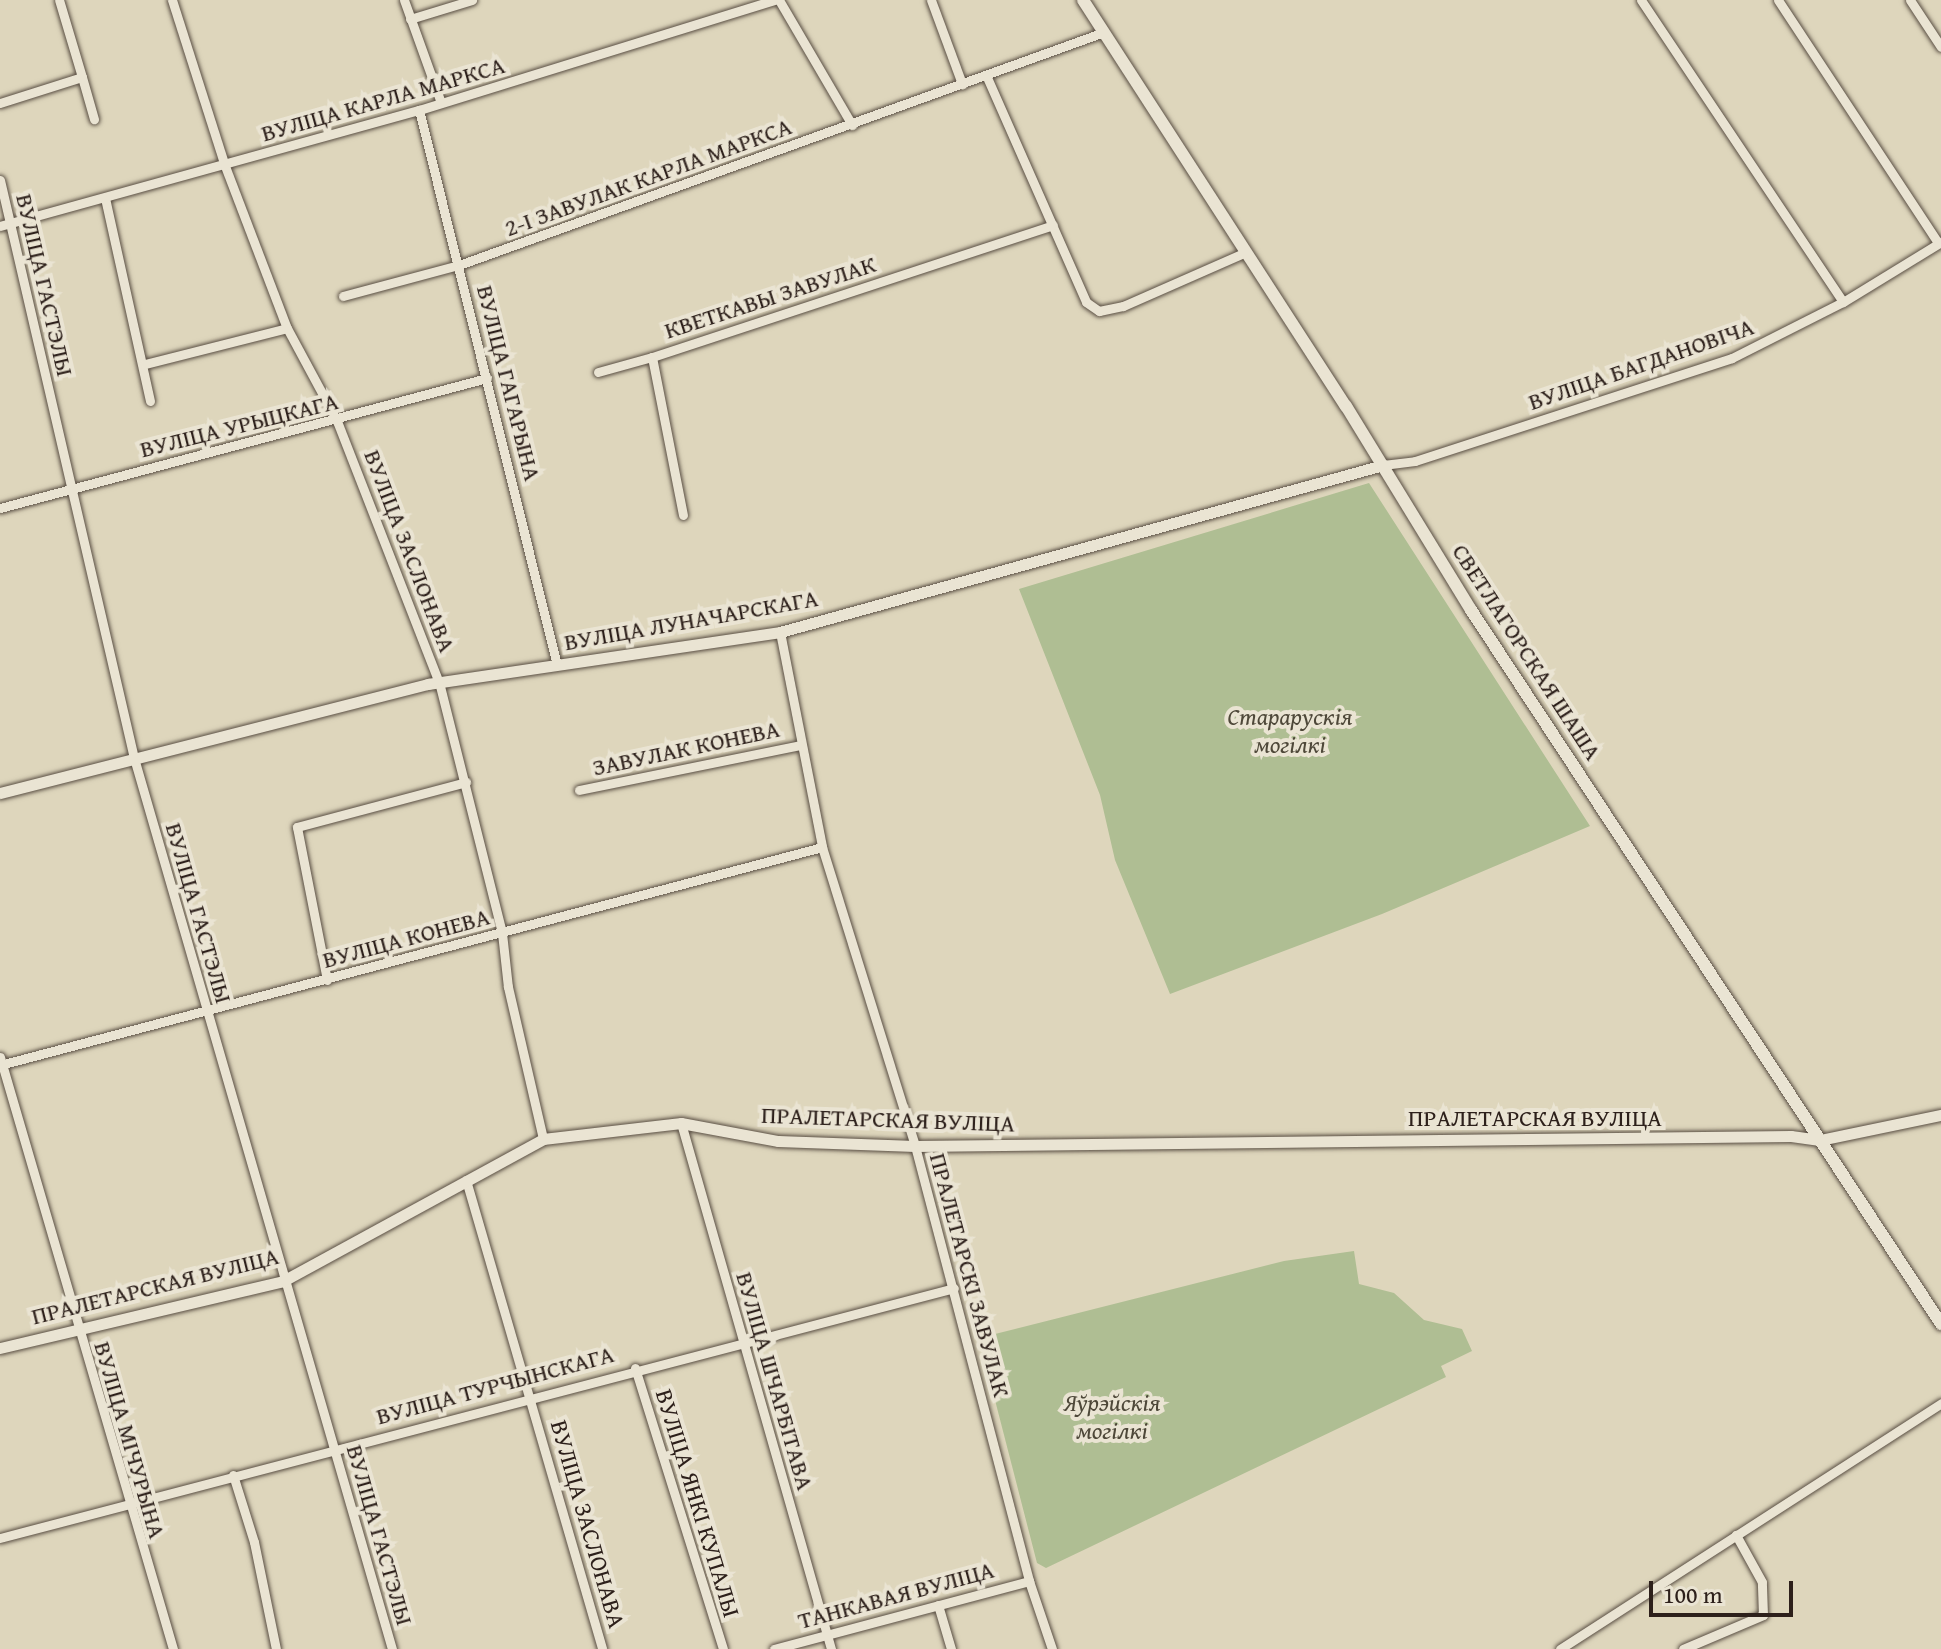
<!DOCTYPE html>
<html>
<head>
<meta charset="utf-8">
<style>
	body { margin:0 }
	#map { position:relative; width:1941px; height:1649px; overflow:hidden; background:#ded6bc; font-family:"Gentium Book Plus",serif }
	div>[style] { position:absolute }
	.green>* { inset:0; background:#afbe93 }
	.roads { filter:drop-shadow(0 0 2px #594e43) drop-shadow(0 0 2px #594e43) }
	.minor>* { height:9px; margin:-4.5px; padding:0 4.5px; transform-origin:4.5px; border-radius:4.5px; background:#eae4d3 }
	.tertiary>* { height:11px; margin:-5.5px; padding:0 5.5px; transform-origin:5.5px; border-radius:5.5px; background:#eae4d3 }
	.secondary>* { height:12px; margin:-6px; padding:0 6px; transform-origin:6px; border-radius:6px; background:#eae4d3 }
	span { translate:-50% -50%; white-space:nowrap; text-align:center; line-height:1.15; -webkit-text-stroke:8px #eae4d3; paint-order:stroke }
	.street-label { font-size:24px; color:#2d201b }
	.park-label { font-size:24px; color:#4e4839; font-style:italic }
	.scale { position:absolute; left:1649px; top:1581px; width:144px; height:36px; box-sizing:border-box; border:4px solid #2d201b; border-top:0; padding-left:10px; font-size:24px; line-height:28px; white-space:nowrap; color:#2d201b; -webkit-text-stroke:6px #eae4d3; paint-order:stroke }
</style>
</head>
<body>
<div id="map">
	<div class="green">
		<i style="clip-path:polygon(1369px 483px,1590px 826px,1382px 914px,1170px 994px,1115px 860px,1100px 795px,1019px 589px)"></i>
		<i style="clip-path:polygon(1354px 1251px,1359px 1284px,1394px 1293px,1424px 1320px,1462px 1329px,1472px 1351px,1441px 1366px,1446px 1377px,1046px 1568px,1037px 1563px,979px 1338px,1284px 1261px)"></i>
	</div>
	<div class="roads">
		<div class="minor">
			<i style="left:172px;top:0;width:174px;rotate:72.3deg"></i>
			<i style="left:225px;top:166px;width:173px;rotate:69.1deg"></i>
			<i style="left:287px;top:328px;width:106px;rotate:61.7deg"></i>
			<i style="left:337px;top:421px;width:280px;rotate:68.7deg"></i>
			<i style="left:439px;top:682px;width:259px;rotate:75.9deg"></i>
			<i style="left:502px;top:933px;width:54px;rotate:83.7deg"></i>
			<i style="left:508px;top:987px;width:156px;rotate:77deg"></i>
			<i style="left:404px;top:0;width:106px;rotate:70.2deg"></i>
			<i style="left:779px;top:0;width:145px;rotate:59.7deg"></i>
			<i style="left:931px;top:0;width:90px;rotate:69.7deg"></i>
			<i style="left:1641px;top:0;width:363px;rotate:56.2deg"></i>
			<i style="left:1778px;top:0;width:291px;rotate:56.6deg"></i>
			<i style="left:1910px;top:0;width:56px;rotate:56.6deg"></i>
			<i style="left:410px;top:19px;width:65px;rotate:-17deg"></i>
			<i style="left:986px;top:75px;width:248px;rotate:66.2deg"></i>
			<i style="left:1086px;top:302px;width:16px;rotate:35deg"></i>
			<i style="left:1099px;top:311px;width:25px;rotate:-12deg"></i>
			<i style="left:1123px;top:306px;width:132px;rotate:-23.7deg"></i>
			<i style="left:82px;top:77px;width:44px;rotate:74.1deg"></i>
			<i style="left:0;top:103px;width:86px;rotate:-17.6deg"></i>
			<i style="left:82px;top:77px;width:80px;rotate:-106.6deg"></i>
			<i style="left:419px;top:110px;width:572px;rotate:76.04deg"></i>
			<i style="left:0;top:180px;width:593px;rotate:76.95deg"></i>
			<i style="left:134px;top:758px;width:928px;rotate:73.85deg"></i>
			<i style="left:105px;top:198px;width:208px;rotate:77.5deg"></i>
			<i style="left:0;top:226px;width:435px;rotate:-15.5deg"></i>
			<i style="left:419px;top:110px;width:372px;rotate:-17.2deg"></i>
			<i style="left:343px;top:296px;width:120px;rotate:-15deg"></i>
			<i style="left:459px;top:265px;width:686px;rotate:-19.86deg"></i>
			<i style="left:145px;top:364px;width:146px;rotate:-14.2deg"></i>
			<i style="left:598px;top:372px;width:56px;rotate:-15.5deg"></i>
			<i style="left:1383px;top:465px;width:32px;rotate:-7deg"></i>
			<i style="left:1415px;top:461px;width:333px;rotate:-18deg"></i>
			<i style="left:1732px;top:358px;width:124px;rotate:-26.8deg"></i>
			<i style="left:1843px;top:302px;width:115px;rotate:-31.5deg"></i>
			<i style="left:0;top:508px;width:504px;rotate:-14.95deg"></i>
			<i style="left:683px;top:515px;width:161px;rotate:-101.1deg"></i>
			<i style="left:652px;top:357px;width:422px;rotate:-18.2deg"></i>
			<i style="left:780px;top:632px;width:219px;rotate:78.9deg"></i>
			<i style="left:822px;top:847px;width:313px;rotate:72.7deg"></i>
			<i style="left:915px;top:1146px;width:450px;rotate:75.3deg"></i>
			<i style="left:1029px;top:1581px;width:72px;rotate:71.3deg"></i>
			<i style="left:579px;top:790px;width:226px;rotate:-11.5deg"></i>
			<i style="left:327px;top:980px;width:156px;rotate:-101.1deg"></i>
			<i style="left:297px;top:827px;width:175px;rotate:-14.9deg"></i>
			<i style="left:0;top:1057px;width:617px;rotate:73.71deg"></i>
			<i style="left:0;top:1065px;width:850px;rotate:-14.85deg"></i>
			<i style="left:681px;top:1123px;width:547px;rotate:74.08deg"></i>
			<i style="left:466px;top:1180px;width:488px;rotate:73.8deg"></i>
			<i style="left:635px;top:1368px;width:294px;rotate:72.6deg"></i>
			<i style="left:233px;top:1475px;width:70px;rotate:72.6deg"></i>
			<i style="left:254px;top:1542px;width:109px;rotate:78.4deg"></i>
			<i style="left:0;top:1538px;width:986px;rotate:-14.68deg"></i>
			<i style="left:938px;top:1605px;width:46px;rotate:73.5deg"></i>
			<i style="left:774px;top:1649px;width:264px;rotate:-14.9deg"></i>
			<i style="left:1560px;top:1649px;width:454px;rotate:-32.8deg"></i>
			<i style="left:1683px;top:1649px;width:87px;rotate:-23deg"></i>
			<i style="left:1763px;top:1615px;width:33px;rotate:-92deg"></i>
			<i style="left:1762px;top:1582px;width:54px;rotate:-119deg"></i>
		</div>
		<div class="tertiary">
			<i style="left:0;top:793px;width:442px;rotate:-14.3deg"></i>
			<i style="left:428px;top:684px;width:356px;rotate:-8.4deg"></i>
			<i style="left:780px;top:632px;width:626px;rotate:-15.48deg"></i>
			<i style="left:0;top:1348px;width:291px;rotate:-13.3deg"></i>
			<i style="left:283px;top:1281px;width:296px;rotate:-28.6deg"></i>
			<i style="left:543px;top:1139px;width:139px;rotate:-6.6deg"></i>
			<i style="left:681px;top:1123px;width:99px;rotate:10.5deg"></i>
			<i style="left:778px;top:1141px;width:137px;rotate:2.1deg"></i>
			<i style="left:915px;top:1146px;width:876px;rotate:-0.65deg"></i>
			<i style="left:1791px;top:1136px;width:29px;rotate:8deg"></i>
			<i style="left:1820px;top:1140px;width:124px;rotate:-11.7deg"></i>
		</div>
		<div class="secondary">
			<i style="left:1083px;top:0;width:484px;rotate:57.1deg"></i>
			<i style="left:1346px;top:406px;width:239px;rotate:58.5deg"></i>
			<i style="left:1471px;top:610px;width:855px;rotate:56.64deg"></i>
		</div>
	</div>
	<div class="street-label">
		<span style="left:383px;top:99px;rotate:-16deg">ВУЛІЦА КАРЛА МАРКСА</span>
		<span style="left:648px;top:177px;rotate:-20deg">2-І ЗАВУЛАК КАРЛА МАРКСА</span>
		<span style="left:45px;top:285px;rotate:77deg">ВУЛІЦА ГАСТЭЛЫ</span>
		<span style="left:770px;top:297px;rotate:-18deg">КВЕТКАВЫ ЗАВУЛАК</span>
		<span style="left:1641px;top:364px;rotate:-19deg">ВУЛІЦА БАГДАНОВІЧА</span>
		<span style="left:509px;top:383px;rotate:76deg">ВУЛІЦА ГАГАРЫНА</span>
		<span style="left:239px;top:425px;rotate:-14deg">ВУЛІЦА УРЫЦКАГА</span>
		<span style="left:410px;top:551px;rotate:69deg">ВУЛІЦА ЗАСЛОНАВА</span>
		<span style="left:691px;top:620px;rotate:-10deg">ВУЛІЦА ЛУНАЧАРСКАГА</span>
		<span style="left:1527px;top:652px;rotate:57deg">СВЕТЛАГОРСКАЯ ШАША</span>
		<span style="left:686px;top:748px;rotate:-12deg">ЗАВУЛАК КОНЕВА</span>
		<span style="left:199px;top:913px;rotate:74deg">ВУЛІЦА ГАСТЭЛЫ</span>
		<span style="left:406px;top:938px;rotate:-15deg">ВУЛІЦА КОНЕВА</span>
		<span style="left:1535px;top:1118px">ПРАЛЕТАРСКАЯ ВУЛІЦА</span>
		<span style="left:888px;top:1119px;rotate:2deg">ПРАЛЕТАРСКАЯ ВУЛІЦА</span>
		<span style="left:970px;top:1275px;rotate:75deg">ПРАЛЕТАРСКІ ЗАВУЛАК</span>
		<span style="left:155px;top:1286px;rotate:-14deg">ПРАЛЕТАРСКАЯ ВУЛІЦА</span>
		<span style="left:775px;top:1381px;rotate:74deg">ВУЛІЦА ШЧАРБІТАВА</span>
		<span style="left:495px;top:1385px;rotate:-15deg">ВУЛІЦА ТУРЧЫНСКАГА</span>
		<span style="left:130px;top:1440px;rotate:74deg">ВУЛІЦА МІЧУРЫНА</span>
		<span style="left:698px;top:1503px;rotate:73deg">ВУЛІЦА ЯНКІ КУПАЛЫ</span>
		<span style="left:588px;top:1524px;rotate:74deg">ВУЛІЦА ЗАСЛОНАВА</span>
		<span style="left:380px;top:1535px;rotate:74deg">ВУЛІЦА ГАСТЭЛЫ</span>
		<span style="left:896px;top:1595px;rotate:-15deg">ТАНКАВАЯ ВУЛІЦА</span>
	</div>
	<div class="park-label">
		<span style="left:1290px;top:731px">Старарускія<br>могілкі</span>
		<span style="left:1112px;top:1417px">Яўрэйскія<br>могілкі</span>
	</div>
	<div class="scale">100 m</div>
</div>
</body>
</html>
